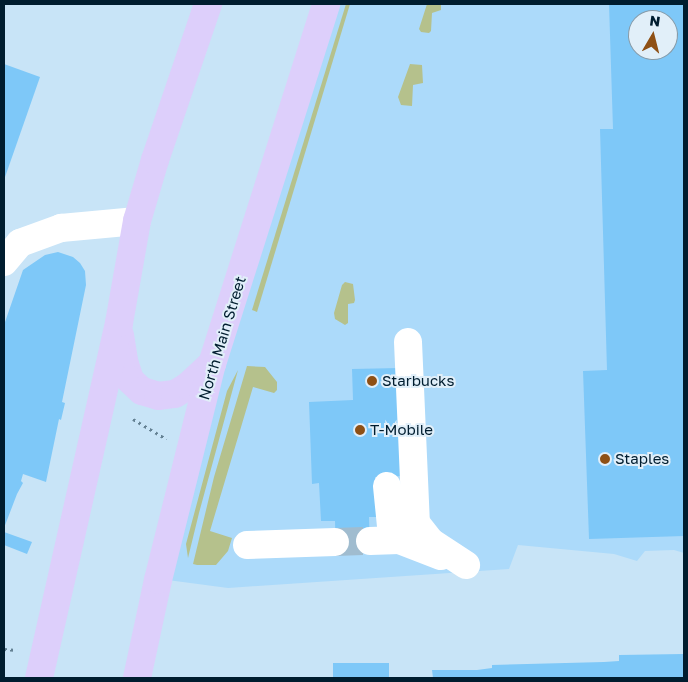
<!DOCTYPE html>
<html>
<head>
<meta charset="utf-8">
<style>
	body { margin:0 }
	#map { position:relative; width:688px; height:682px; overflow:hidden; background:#c8e4f7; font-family:"Golos Text",sans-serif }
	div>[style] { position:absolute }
	.built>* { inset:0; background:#acdafa }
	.green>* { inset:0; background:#b5c18c }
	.building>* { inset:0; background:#7ec8f8; transform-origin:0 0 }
	.minor-tunnel>* { height:28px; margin-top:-14px; transform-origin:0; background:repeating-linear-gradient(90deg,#a0bccf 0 28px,transparent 0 42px) }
	.path>* { height:3px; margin-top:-1.5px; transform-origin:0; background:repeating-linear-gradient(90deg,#648193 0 2.5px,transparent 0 6.5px) }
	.minor>* { height:28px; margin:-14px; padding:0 14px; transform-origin:14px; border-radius:14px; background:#fff }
	.major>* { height:28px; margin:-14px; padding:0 14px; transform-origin:14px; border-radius:14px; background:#ddcffb }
	.dots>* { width:14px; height:14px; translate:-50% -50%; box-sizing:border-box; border:2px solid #e1eff9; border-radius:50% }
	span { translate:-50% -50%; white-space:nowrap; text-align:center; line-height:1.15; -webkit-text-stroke:4px #e1eff9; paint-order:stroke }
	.street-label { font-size:15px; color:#001d2f }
	.poi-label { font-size:15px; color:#001d2f }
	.left { translate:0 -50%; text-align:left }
	.frame { position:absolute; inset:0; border:5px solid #001d2f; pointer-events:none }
	.north { position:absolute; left:628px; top:10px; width:50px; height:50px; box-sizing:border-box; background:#e1eff9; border:1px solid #879ba8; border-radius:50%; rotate:8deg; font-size:14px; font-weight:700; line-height:20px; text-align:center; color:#001d2f }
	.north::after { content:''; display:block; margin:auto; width:18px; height:22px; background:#8e5015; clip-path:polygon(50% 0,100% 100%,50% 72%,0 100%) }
</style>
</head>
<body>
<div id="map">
	<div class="built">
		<i style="clip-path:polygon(evenodd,331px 4px,684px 4px,684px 553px,674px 550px,645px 551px,637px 561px,614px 554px,518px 545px,509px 569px,228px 588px,160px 579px,331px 4px,638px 20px,668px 20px,668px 50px,638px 50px,638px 20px)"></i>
	</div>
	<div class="green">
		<i style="clip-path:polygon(346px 4px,350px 4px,257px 312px,252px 310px)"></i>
		<i style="clip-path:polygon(427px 4px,441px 4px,441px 10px,432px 13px,431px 31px,429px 33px,421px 32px,419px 29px)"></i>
		<i style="clip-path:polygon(410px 64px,422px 65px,423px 83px,413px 85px,412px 106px,401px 105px,398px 97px)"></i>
		<i style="clip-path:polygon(345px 282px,353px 284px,355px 300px,354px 303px,348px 304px,348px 323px,345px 325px,335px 319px,334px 313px,342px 285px)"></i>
		<i style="clip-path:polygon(247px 366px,265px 367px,277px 382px,277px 390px,274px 393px,253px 387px,210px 531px,232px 538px,228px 551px,216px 565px,197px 565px,193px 564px,214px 477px)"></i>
		<i style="clip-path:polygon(238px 370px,199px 513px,188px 558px,186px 544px,227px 391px)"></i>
	</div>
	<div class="building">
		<i style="clip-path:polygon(evenodd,609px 4px,684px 4px,684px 536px,589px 539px,583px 371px,607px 370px,600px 129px,613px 129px,609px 4px,638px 20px,668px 20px,668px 50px,638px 50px,638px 20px)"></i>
		<i style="clip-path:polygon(4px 64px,40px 77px,4px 180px)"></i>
		<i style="clip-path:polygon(58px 252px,73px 257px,80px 263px,85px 271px,86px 285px,62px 402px,65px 403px,61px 420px,59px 419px,46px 482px,23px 474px,21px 481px,23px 483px,17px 494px,4px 528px,4px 325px,23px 270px,45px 255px)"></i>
		<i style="clip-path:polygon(399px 368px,403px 476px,375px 477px,377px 517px,369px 517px,370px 553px,336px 555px,335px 521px,321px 521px,319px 483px,312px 484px,309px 402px,353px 400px,352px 369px)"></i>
		<i style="clip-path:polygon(4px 532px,32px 542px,27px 554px,4px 545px)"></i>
		<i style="clip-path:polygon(683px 654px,684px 678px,433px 678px,432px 670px,477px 670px,492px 668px,492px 665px,604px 662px,619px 661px,619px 655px)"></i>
		<i style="left:389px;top:663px;width:15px;height:56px;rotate:90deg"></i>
	</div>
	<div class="minor-tunnel">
		<i style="left:335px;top:542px;width:35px;rotate:-2deg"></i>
	</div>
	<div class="path">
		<i style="left:133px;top:419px;width:39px;rotate:31deg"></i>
		<i style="left:4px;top:649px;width:13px;rotate:4deg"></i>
	</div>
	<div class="minor">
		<i style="left:4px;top:262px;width:25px;rotate:-50deg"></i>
		<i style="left:20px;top:243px;width:44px;rotate:-20.1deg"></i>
		<i style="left:61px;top:228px;width:76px;rotate:-5.3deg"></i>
		<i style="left:408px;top:342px;width:181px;rotate:87.5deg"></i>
		<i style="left:416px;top:523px;width:24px;rotate:52deg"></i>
		<i style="left:431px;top:542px;width:42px;rotate:33.3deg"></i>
		<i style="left:387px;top:486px;width:40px;rotate:84.3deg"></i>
		<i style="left:391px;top:526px;width:16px;rotate:60deg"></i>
		<i style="left:399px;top:540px;width:45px;rotate:20.9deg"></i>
		<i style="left:370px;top:541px;width:29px;rotate:-2deg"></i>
		<i style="left:247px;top:545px;width:88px;rotate:-2deg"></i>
	</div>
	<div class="major">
		<i style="left:120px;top:335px;width:26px;rotate:81deg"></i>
		<i style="left:124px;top:361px;width:20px;rotate:72deg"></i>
		<i style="left:130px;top:380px;width:16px;rotate:43deg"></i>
		<i style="left:142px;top:391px;width:17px;rotate:17deg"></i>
		<i style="left:158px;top:396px;width:17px;rotate:-7deg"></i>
		<i style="left:175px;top:394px;width:15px;rotate:-32deg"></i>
		<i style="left:188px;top:386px;width:33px;rotate:-43deg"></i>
		<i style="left:39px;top:678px;width:364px;rotate:-77.3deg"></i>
		<i style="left:119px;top:323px;width:104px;rotate:-80deg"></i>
		<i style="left:137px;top:221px;width:64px;rotate:-73.6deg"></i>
		<i style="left:155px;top:160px;width:165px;rotate:-71.2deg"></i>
		<i style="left:137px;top:678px;width:100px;rotate:-77.9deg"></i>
		<i style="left:158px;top:580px;width:223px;rotate:-76deg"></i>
		<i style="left:212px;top:364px;width:378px;rotate:-72.4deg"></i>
	</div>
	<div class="dots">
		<i style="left:372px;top:381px;background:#8e5015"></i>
		<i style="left:360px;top:430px;background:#8e5015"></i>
		<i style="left:605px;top:459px;background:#8e5015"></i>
	</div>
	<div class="street-label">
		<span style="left:222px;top:338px;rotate:-73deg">North Main Street</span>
	</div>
	<div class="poi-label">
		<span class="left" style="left:382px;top:381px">Starbucks</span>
		<span class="left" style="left:370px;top:430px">T-Mobile</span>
		<span class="left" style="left:615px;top:459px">Staples</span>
	</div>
	<div class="frame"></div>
	<div class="north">N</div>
</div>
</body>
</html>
